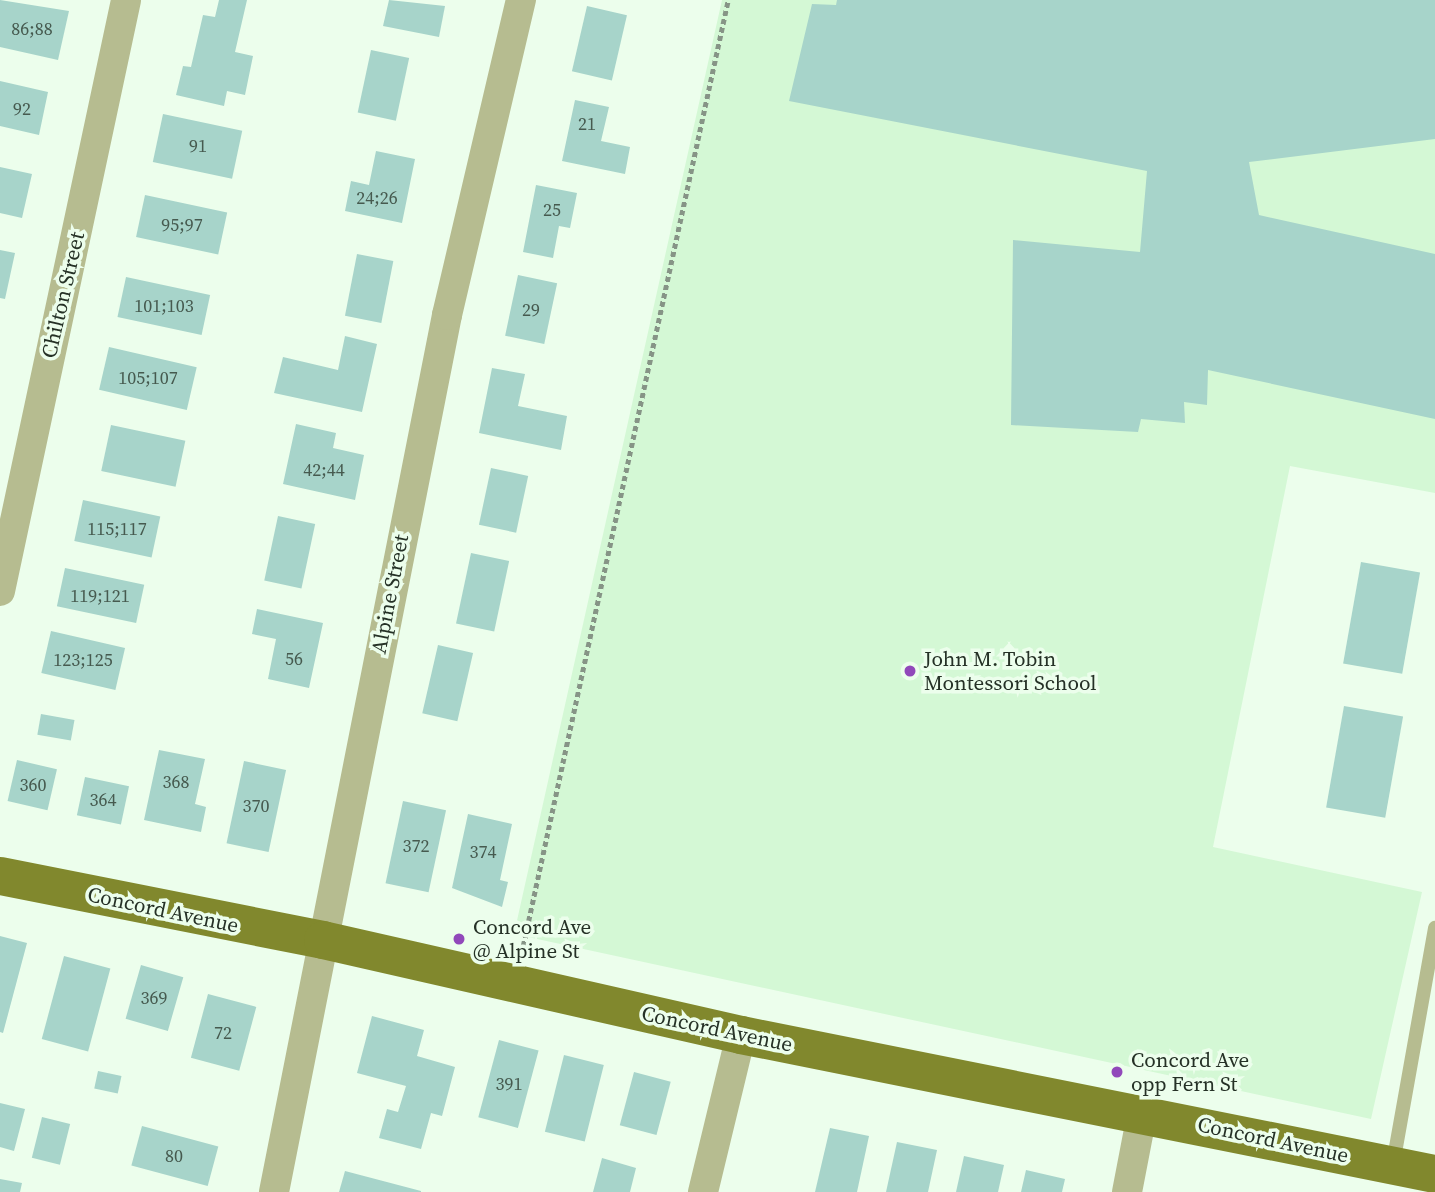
<!DOCTYPE html>
<html>
<head>
<meta charset="utf-8">
<style>
	body { margin:0 }
	#map { position:relative; width:1435px; height:1192px; overflow:hidden; background:#ecfeec; font-family:"Source Serif 4",serif }
	div>[style] { position:absolute }
	.built>* { inset:0; background:#d4f8d5 }
	.building>* { inset:0; background:#a7d4ca; transform-origin:0 0 }
	.path>* { height:4.5px; margin-top:-2.25px; transform-origin:0; background:repeating-linear-gradient(90deg,#869486 0 5px,transparent 0 8.5px) }
	.service>* { height:14px; margin:-7px; padding:0 7px; transform-origin:7px; border-radius:7px; background:#b6bc90 }
	.minor>* { height:30px; margin:-15px; padding:0 15px; transform-origin:15px; border-radius:15px; background:#b6bc90 }
	.primary>* { height:38px; margin:-19px; padding:0 19px; transform-origin:19px; border-radius:19px; background:#81882d }
	.dots>* { width:19px; height:19px; translate:-50% -50%; box-sizing:border-box; border:4px solid #ecfeec; border-radius:50% }
	span { translate:-50% -50%; white-space:nowrap; text-align:center; line-height:1.15; -webkit-text-stroke:7px #ecfeec; paint-order:stroke }
	.number-label { font-size:18px; color:#465a4f }
	.number-label span { -webkit-text-stroke-width:0 }
	.street-label { font-size:21px; color:#253126 }
	.poi-label { font-size:21px; color:#253126 }
	.left { translate:0 -50%; text-align:left }
</style>
</head>
<body>
<div id="map">
	<div class="built">
		<i style="clip-path:polygon(722px 0,1435px 0,1435px 493px,1290px 466px,1213px 847px,1422px 892px,1371px 1119px,514px 934px)"></i>
	</div>
	<div class="building">
		<i style="clip-path:polygon(0 0,69px 11px,58px 60px,0 47px)"></i>
		<i style="clip-path:polygon(219px 0,247px 0,235px 52px,253px 56px,245px 95px,227px 91px,224px 106px,176px 95px,183px 66px,191px 67px,203px 15px,215px 17px)"></i>
		<i style="clip-path:polygon(389px 0,445px 6px,439px 37px,383px 26px)"></i>
		<i style="clip-path:polygon(837px 0,1435px 0,1435px 139px,1249px 162px,1259px 215px,1435px 254px,1435px 419px,1208px 370px,1207px 405px,1184px 402px,1185px 423px,1141px 419px,1138px 432px,1011px 425px,1013px 240px,1140px 252px,1147px 171px,789px 101px,812px 4px,836px 5px)"></i>
		<i style="left:587px;top:6px;width:41px;height:67px;rotate:13deg"></i>
		<i style="left:371px;top:50px;width:39px;height:64px;rotate:12deg"></i>
		<i style="clip-path:polygon(0 81px,48px 92px,39px 135px,0 126px)"></i>
		<i style="clip-path:polygon(575px 100px,609px 107px,601px 141px,630px 147px,625px 174px,562px 161px)"></i>
		<i style="left:163px;top:114px;width:81px;height:49px;rotate:12deg"></i>
		<i style="clip-path:polygon(376px 151px,415px 159px,402px 223px,345px 211px,351px 181px,369px 185px)"></i>
		<i style="clip-path:polygon(0 167px,32px 174px,22px 218px,0 213px)"></i>
		<i style="clip-path:polygon(536px 185px,577px 193px,570px 228px,559px 226px,553px 258px,523px 252px)"></i>
		<i style="left:145px;top:195px;width:84px;height:43px;rotate:12deg"></i>
		<i style="clip-path:polygon(0 250px,15px 253px,5px 299px,0 298px)"></i>
		<i style="left:357px;top:254px;width:37px;height:63px;rotate:11deg"></i>
		<i style="left:518px;top:275px;width:40px;height:62px;rotate:12deg"></i>
		<i style="left:126px;top:277px;width:86px;height:41px;rotate:12deg"></i>
		<i style="clip-path:polygon(345px 336px,377px 344px,362px 412px,274px 393px,283px 357px,338px 370px)"></i>
		<i style="left:109px;top:347px;width:90px;height:44px;rotate:13deg"></i>
		<i style="clip-path:polygon(492px 368px,525px 374px,518px 406px,567px 416px,561px 450px,479px 433px)"></i>
		<i style="clip-path:polygon(296px 424px,336px 433px,333px 448px,364px 455px,355px 500px,283px 484px)"></i>
		<i style="left:111px;top:425px;width:76px;height:47px;rotate:12deg"></i>
		<i style="left:491px;top:468px;width:38px;height:58px;rotate:12deg"></i>
		<i style="left:83px;top:500px;width:79px;height:42px;rotate:12deg"></i>
		<i style="left:278px;top:516px;width:38px;height:66px;rotate:12deg"></i>
		<i style="left:471px;top:553px;width:39px;height:72px;rotate:12deg"></i>
		<i style="left:1361px;top:562px;width:60px;height:103px;rotate:10deg"></i>
		<i style="left:65px;top:568px;width:81px;height:39px;rotate:12deg"></i>
		<i style="clip-path:polygon(257px 609px,323px 623px,309px 688px,268px 679px,276px 639px,252px 634px)"></i>
		<i style="left:51px;top:631px;width:76px;height:43px;rotate:13deg"></i>
		<i style="left:438px;top:645px;width:36px;height:70px;rotate:13deg"></i>
		<i style="left:1344px;top:706px;width:60px;height:103px;rotate:10deg"></i>
		<i style="left:41px;top:714px;width:34px;height:21px;rotate:10deg"></i>
		<i style="clip-path:polygon(159px 750px,205px 759px,195px 804px,206px 807px,201px 832px,144px 820px)"></i>
		<i style="left:17px;top:760px;width:41px;height:42px;rotate:13deg"></i>
		<i style="left:244px;top:761px;width:43px;height:84px;rotate:12deg"></i>
		<i style="left:85px;top:777px;width:45px;height:39px;rotate:12deg"></i>
		<i style="left:403px;top:801px;width:44px;height:84px;rotate:12deg"></i>
		<i style="clip-path:polygon(468px 814px,512px 824px,500px 880px,508px 882px,502px 907px,452px 888px)"></i>
		<i style="clip-path:polygon(0 936px,27px 943px,3px 1033px,0 1032px)"></i>
		<i style="left:64px;top:956px;width:48px;height:86px;rotate:15deg"></i>
		<i style="left:141px;top:965px;width:44px;height:56px;rotate:16deg"></i>
		<i style="left:208px;top:994px;width:50px;height:66px;rotate:15deg"></i>
		<i style="clip-path:polygon(372px 1016px,424px 1030px,417px 1056px,455px 1067px,442px 1116px,431px 1113px,421px 1149px,379px 1138px,387px 1109px,398px 1112px,406px 1086px,357px 1073px)"></i>
		<i style="left:499px;top:1040px;width:41px;height:80px;rotate:15deg"></i>
		<i style="left:564px;top:1055px;width:41px;height:79px;rotate:14deg"></i>
		<i style="left:98px;top:1071px;width:24px;height:18px;rotate:12deg"></i>
		<i style="left:634px;top:1072px;width:38px;height:55px;rotate:15deg"></i>
		<i style="clip-path:polygon(0 1103px,25px 1109px,14px 1151px,0 1147px)"></i>
		<i style="left:42px;top:1117px;width:29px;height:42px;rotate:14deg"></i>
		<i style="left:142px;top:1126px;width:79px;height:41px;rotate:15deg"></i>
		<i style="clip-path:polygon(830px 1128px,869px 1136px,857px 1192px,815px 1192px)"></i>
		<i style="clip-path:polygon(897px 1142px,937px 1150px,928px 1192px,886px 1192px)"></i>
		<i style="clip-path:polygon(964px 1156px,1004px 1165px,998px 1192px,956px 1192px)"></i>
		<i style="clip-path:polygon(602px 1158px,636px 1168px,630px 1192px,593px 1192px)"></i>
		<i style="clip-path:polygon(1026px 1170px,1065px 1179px,1062px 1192px,1021px 1192px)"></i>
		<i style="clip-path:polygon(345px 1171px,421px 1191px,421px 1192px,339px 1192px)"></i>
		<i style="clip-path:polygon(0 1179px,22px 1183px,20px 1192px,0 1192px)"></i>
	</div>
	<div class="path">
		<i style="left:523px;top:946px;width:968px;rotate:-77.77deg"></i>
	</div>
	<div class="service">
		<i style="left:1393px;top:1164px;width:240px;rotate:-79.9deg"></i>
	</div>
	<div class="minor">
		<i style="left:0;top:591px;width:604px;rotate:-77.96deg"></i>
		<i style="left:274px;top:1192px;width:894px;rotate:-78.84deg"></i>
		<i style="left:447px;top:315px;width:324px;rotate:-76.8deg"></i>
		<i style="left:703px;top:1192px;width:162px;rotate:-76.4deg"></i>
		<i style="left:1127px;top:1192px;width:79px;rotate:-79.1deg"></i>
	</div>
	<div class="primary">
		<i style="left:0;top:876px;width:329px;rotate:11.2deg"></i>
		<i style="left:323px;top:940px;width:429px;rotate:12.8deg"></i>
		<i style="left:741px;top:1035px;width:708px;rotate:11.33deg"></i>
	</div>
	<div class="dots">
		<i style="left:910px;top:671px;background:#9148ba"></i>
		<i style="left:459px;top:939px;background:#9148ba"></i>
		<i style="left:1117px;top:1072px;background:#9148ba"></i>
	</div>
	<div class="number-label">
		<span style="left:32px;top:29px">86;88</span>
		<span style="left:22px;top:109px">92</span>
		<span style="left:587px;top:124px">21</span>
		<span style="left:198px;top:146px">91</span>
		<span style="left:377px;top:198px">24;26</span>
		<span style="left:552px;top:210px">25</span>
		<span style="left:182px;top:225px">95;97</span>
		<span style="left:164px;top:306px">101;103</span>
		<span style="left:531px;top:310px">29</span>
		<span style="left:148px;top:378px">105;107</span>
		<span style="left:324px;top:470px">42;44</span>
		<span style="left:117px;top:529px">115;117</span>
		<span style="left:100px;top:596px">119;121</span>
		<span style="left:294px;top:659px">56</span>
		<span style="left:83px;top:660px">123;125</span>
		<span style="left:176px;top:782px">368</span>
		<span style="left:33px;top:785px">360</span>
		<span style="left:103px;top:800px">364</span>
		<span style="left:256px;top:806px">370</span>
		<span style="left:416px;top:846px">372</span>
		<span style="left:483px;top:852px">374</span>
		<span style="left:154px;top:998px">369</span>
		<span style="left:223px;top:1033px">72</span>
		<span style="left:509px;top:1084px">391</span>
		<span style="left:174px;top:1156px">80</span>
	</div>
	<div class="street-label">
		<span style="left:63px;top:295px;rotate:-77deg">Chilton Street</span>
		<span style="left:390px;top:594px;rotate:-79deg">Alpine Street</span>
		<span style="left:163px;top:910px;rotate:12deg">Concord Avenue</span>
		<span style="left:717px;top:1029px;rotate:12deg">Concord Avenue</span>
		<span style="left:1273px;top:1140px;rotate:12deg">Concord Avenue</span>
	</div>
	<div class="poi-label">
		<span class="left" style="left:924px;top:671px">John M. Tobin<br>Montessori School</span>
		<span class="left" style="left:473px;top:939px">Concord Ave<br>@ Alpine St</span>
		<span class="left" style="left:1131px;top:1072px">Concord Ave<br>opp Fern St</span>
	</div>
</div>
</body>
</html>
